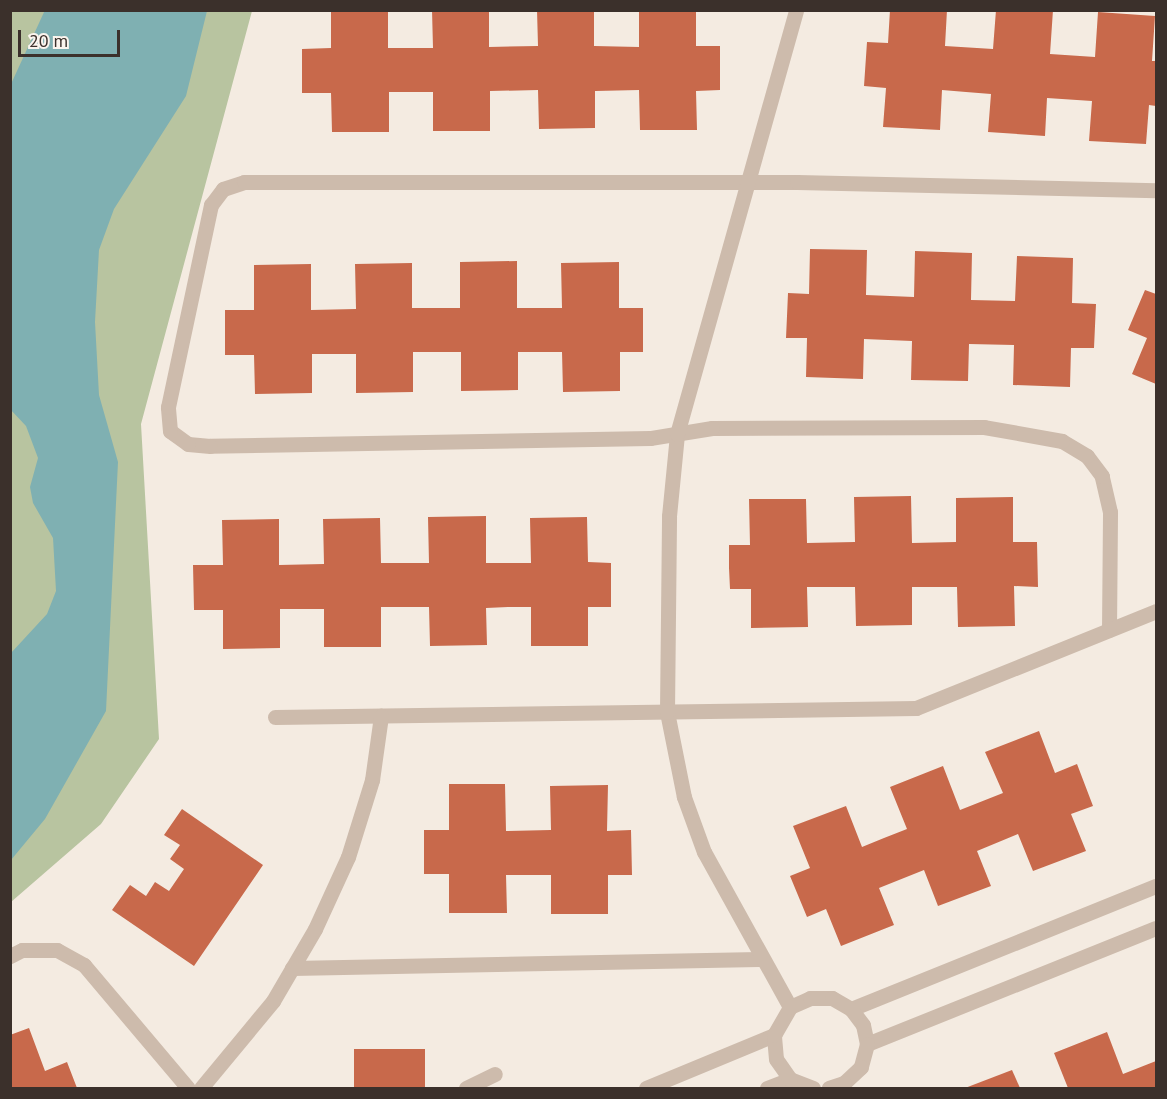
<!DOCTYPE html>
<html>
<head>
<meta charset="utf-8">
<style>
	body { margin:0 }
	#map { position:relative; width:1167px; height:1099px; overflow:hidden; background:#f4ebe1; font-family:"PT Sans",sans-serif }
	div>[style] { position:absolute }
	.green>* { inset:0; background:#b8c4a0 }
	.water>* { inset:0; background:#7fb0b2 }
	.building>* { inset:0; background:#c8694b; transform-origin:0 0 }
	.service>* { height:15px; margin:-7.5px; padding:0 7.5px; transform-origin:7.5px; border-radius:7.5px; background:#cdbbac }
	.minor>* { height:15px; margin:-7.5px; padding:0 7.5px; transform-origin:7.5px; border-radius:7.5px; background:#cdbbac }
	span { translate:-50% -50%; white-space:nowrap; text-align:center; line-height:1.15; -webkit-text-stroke:4.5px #fbf5ee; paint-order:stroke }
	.frame { position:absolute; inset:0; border:12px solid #3b302b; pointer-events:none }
	.scale { position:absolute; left:18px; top:30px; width:102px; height:27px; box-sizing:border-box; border:3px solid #3b302b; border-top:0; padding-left:8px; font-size:18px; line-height:21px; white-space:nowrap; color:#3b302b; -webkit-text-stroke:4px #fbf5ee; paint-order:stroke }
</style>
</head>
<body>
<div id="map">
	<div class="green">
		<i style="clip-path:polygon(11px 11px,252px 11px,141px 424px,159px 739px,101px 824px,11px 902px)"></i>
	</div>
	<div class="water">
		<i style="clip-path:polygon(45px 10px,207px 11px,186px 96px,114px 209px,99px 250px,95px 322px,99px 395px,118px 462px,106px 711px,45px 819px,11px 860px,11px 653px,47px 614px,56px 591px,53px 538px,33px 503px,30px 487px,38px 458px,26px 426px,10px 409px,11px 84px)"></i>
	</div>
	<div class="building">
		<i style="clip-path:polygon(331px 10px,388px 10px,388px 48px,433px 48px,432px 10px,489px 10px,489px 47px,538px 46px,537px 10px,594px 10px,594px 46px,639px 47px,639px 10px,696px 10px,696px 46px,720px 46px,720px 90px,696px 91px,697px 130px,640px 130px,639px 90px,595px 91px,595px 128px,539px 129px,538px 90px,490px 91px,490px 131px,433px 131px,433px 92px,389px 92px,389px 132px,332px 132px,331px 93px,302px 93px,302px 49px,331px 48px)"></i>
		<i style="clip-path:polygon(890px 10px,947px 10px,945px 46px,993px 49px,996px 10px,1053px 10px,1050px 54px,1095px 57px,1098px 12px,1155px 16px,1152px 61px,1156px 61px,1156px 106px,1149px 105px,1146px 144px,1089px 141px,1092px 101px,1047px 98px,1045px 136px,988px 132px,991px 94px,966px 92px,942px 90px,940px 130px,883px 127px,886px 88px,864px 86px,867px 42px,888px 43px)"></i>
		<i style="clip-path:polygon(810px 249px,867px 250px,866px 295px,914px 297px,915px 251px,972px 253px,971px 300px,1015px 301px,1017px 256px,1073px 258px,1072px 303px,1096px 304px,1094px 348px,1071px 348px,1070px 387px,1013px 385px,1014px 345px,969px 344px,968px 381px,911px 380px,912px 341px,864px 339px,863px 379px,806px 377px,807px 338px,786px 338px,787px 316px,788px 293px,809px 294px)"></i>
		<i style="clip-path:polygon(517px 261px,517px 308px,562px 308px,561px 263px,619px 262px,619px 308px,643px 308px,643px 352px,620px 352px,620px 391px,563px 392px,562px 352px,518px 352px,518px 390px,461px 391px,461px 352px,413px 352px,413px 392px,356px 393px,356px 354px,312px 354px,312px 393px,255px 394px,254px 355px,225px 355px,225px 310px,254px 310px,254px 265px,311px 264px,311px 310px,356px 309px,355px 264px,412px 263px,412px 308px,460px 308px,460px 262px)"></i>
		<i style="clip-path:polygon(1145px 290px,1156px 294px,1156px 384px,1132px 374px,1147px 338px,1128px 330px)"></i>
		<i style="clip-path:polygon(911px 496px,912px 543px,956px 542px,956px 498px,1013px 497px,1013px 542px,1037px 542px,1038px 587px,1014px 586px,1015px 626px,958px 627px,957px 587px,912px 587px,912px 625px,856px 626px,855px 587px,807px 587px,808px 627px,751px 628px,751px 589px,730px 589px,729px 568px,729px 545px,750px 545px,749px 499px,806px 499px,807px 543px,855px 542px,854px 497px)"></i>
		<i style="clip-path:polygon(486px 516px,486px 563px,531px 563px,530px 518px,587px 517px,588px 562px,611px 563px,611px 607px,588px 607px,588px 646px,531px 646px,531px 607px,508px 607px,486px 608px,487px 645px,430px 646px,429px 607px,381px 607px,381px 647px,324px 647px,324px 609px,280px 609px,280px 648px,223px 649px,223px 610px,194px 610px,193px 565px,223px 565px,222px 520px,279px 519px,279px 565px,324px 564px,323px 519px,380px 518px,381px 563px,429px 563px,428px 517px)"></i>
		<i style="clip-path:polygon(1039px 731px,1055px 773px,1077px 764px,1093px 806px,1071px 814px,1086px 851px,1033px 871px,1018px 834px,977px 851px,991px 886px,938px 906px,924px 870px,879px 888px,894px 925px,841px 946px,826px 909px,807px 917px,790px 876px,810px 868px,793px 826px,846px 806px,862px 847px,884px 838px,907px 829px,890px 787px,943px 766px,960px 810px,1003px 793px,985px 752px)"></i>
		<i style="clip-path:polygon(449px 784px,505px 784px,506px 831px,551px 830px,550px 786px,608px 785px,607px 831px,631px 830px,632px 875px,608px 875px,608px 914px,551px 914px,551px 875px,506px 875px,507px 913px,449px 913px,449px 874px,424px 874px,424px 830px,449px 830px)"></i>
		<i style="clip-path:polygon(182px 809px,263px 865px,194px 966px,112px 910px,130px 885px,146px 896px,155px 882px,169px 891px,184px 869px,170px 859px,180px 845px,164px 835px)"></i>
		<i style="clip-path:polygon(29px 1028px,45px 1071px,67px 1062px,77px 1088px,10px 1088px,10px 1035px)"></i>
		<i style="clip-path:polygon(1107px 1032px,1123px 1074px,1156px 1061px,1156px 1088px,1068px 1088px,1054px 1053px)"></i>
		<i style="left:425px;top:1049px;width:39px;height:71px;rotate:90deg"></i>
		<i style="clip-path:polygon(1012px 1070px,1020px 1088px,965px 1088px)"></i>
	</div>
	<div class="service">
		<i style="left:466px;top:1088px;width:32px;rotate:-26deg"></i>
	</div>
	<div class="minor">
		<i style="left:1109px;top:630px;width:118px;rotate:-89.5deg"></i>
		<i style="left:1110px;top:512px;width:37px;rotate:-103deg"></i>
		<i style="left:1102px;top:476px;width:25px;rotate:-127deg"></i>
		<i style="left:1087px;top:456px;width:29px;rotate:-149deg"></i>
		<i style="left:1062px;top:441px;width:79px;rotate:-169.8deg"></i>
		<i style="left:984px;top:427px;width:272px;rotate:179.8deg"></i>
		<i style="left:712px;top:428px;width:63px;rotate:170.8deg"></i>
		<i style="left:650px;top:438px;width:440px;rotate:179deg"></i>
		<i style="left:210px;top:446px;width:22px;rotate:-175deg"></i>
		<i style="left:188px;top:444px;width:22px;rotate:-144deg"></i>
		<i style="left:170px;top:431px;width:24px;rotate:-95deg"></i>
		<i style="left:168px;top:407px;width:207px;rotate:-78deg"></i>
		<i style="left:211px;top:205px;width:20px;rotate:-53deg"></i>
		<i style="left:223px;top:189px;width:22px;rotate:-18deg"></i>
		<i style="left:244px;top:182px;width:553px"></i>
		<i style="left:797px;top:182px;width:359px;rotate:1.3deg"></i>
		<i style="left:275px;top:717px;width:641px;rotate:-0.8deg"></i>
		<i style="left:916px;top:708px;width:259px;rotate:-22deg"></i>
		<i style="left:10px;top:956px;width:13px;rotate:-27deg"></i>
		<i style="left:22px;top:950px;width:35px"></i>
		<i style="left:57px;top:950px;width:31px;rotate:29deg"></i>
		<i style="left:84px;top:965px;width:161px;rotate:49.8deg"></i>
		<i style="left:292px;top:968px;width:467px;rotate:-1.1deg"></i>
		<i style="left:790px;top:1007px;width:177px;rotate:-119deg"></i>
		<i style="left:704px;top:852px;width:59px;rotate:-110deg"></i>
		<i style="left:684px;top:797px;width:87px;rotate:-101.3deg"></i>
		<i style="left:667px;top:712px;width:196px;rotate:-89.4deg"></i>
		<i style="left:669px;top:516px;width:82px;rotate:-84.4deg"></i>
		<i style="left:677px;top:434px;width:440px;rotate:-74.3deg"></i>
		<i style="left:851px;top:1009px;width:329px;rotate:-22deg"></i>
		<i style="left:867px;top:1044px;width:311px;rotate:-21.9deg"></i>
		<i style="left:201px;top:1088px;width:113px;rotate:-50.4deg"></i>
		<i style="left:273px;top:1001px;width:83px;rotate:-59.7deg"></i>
		<i style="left:315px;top:929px;width:79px;rotate:-65.4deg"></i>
		<i style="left:348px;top:857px;width:81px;rotate:-72.7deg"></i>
		<i style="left:372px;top:780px;width:65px;rotate:-82deg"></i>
		<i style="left:646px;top:1088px;width:139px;rotate:-22.5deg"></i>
		<i style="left:767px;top:1088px;width:25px;rotate:-21deg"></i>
		<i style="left:813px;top:1088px;width:25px;rotate:-159deg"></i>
		<i style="left:790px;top:1079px;width:24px;rotate:-125deg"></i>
		<i style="left:776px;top:1059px;width:24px;rotate:-95deg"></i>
		<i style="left:774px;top:1035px;width:32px;rotate:-60deg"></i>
		<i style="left:790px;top:1007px;width:22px;rotate:-24deg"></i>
		<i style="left:810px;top:998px;width:22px"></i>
		<i style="left:832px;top:998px;width:22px;rotate:30deg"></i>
		<i style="left:851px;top:1009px;width:20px;rotate:53deg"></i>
		<i style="left:863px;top:1025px;width:19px;rotate:78deg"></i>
		<i style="left:867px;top:1044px;width:24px;rotate:105deg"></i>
		<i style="left:861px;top:1067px;width:23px;rotate:137deg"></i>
		<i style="left:844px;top:1083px;width:16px;rotate:162deg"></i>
	</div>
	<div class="frame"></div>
	<div class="scale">20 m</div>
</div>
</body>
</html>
